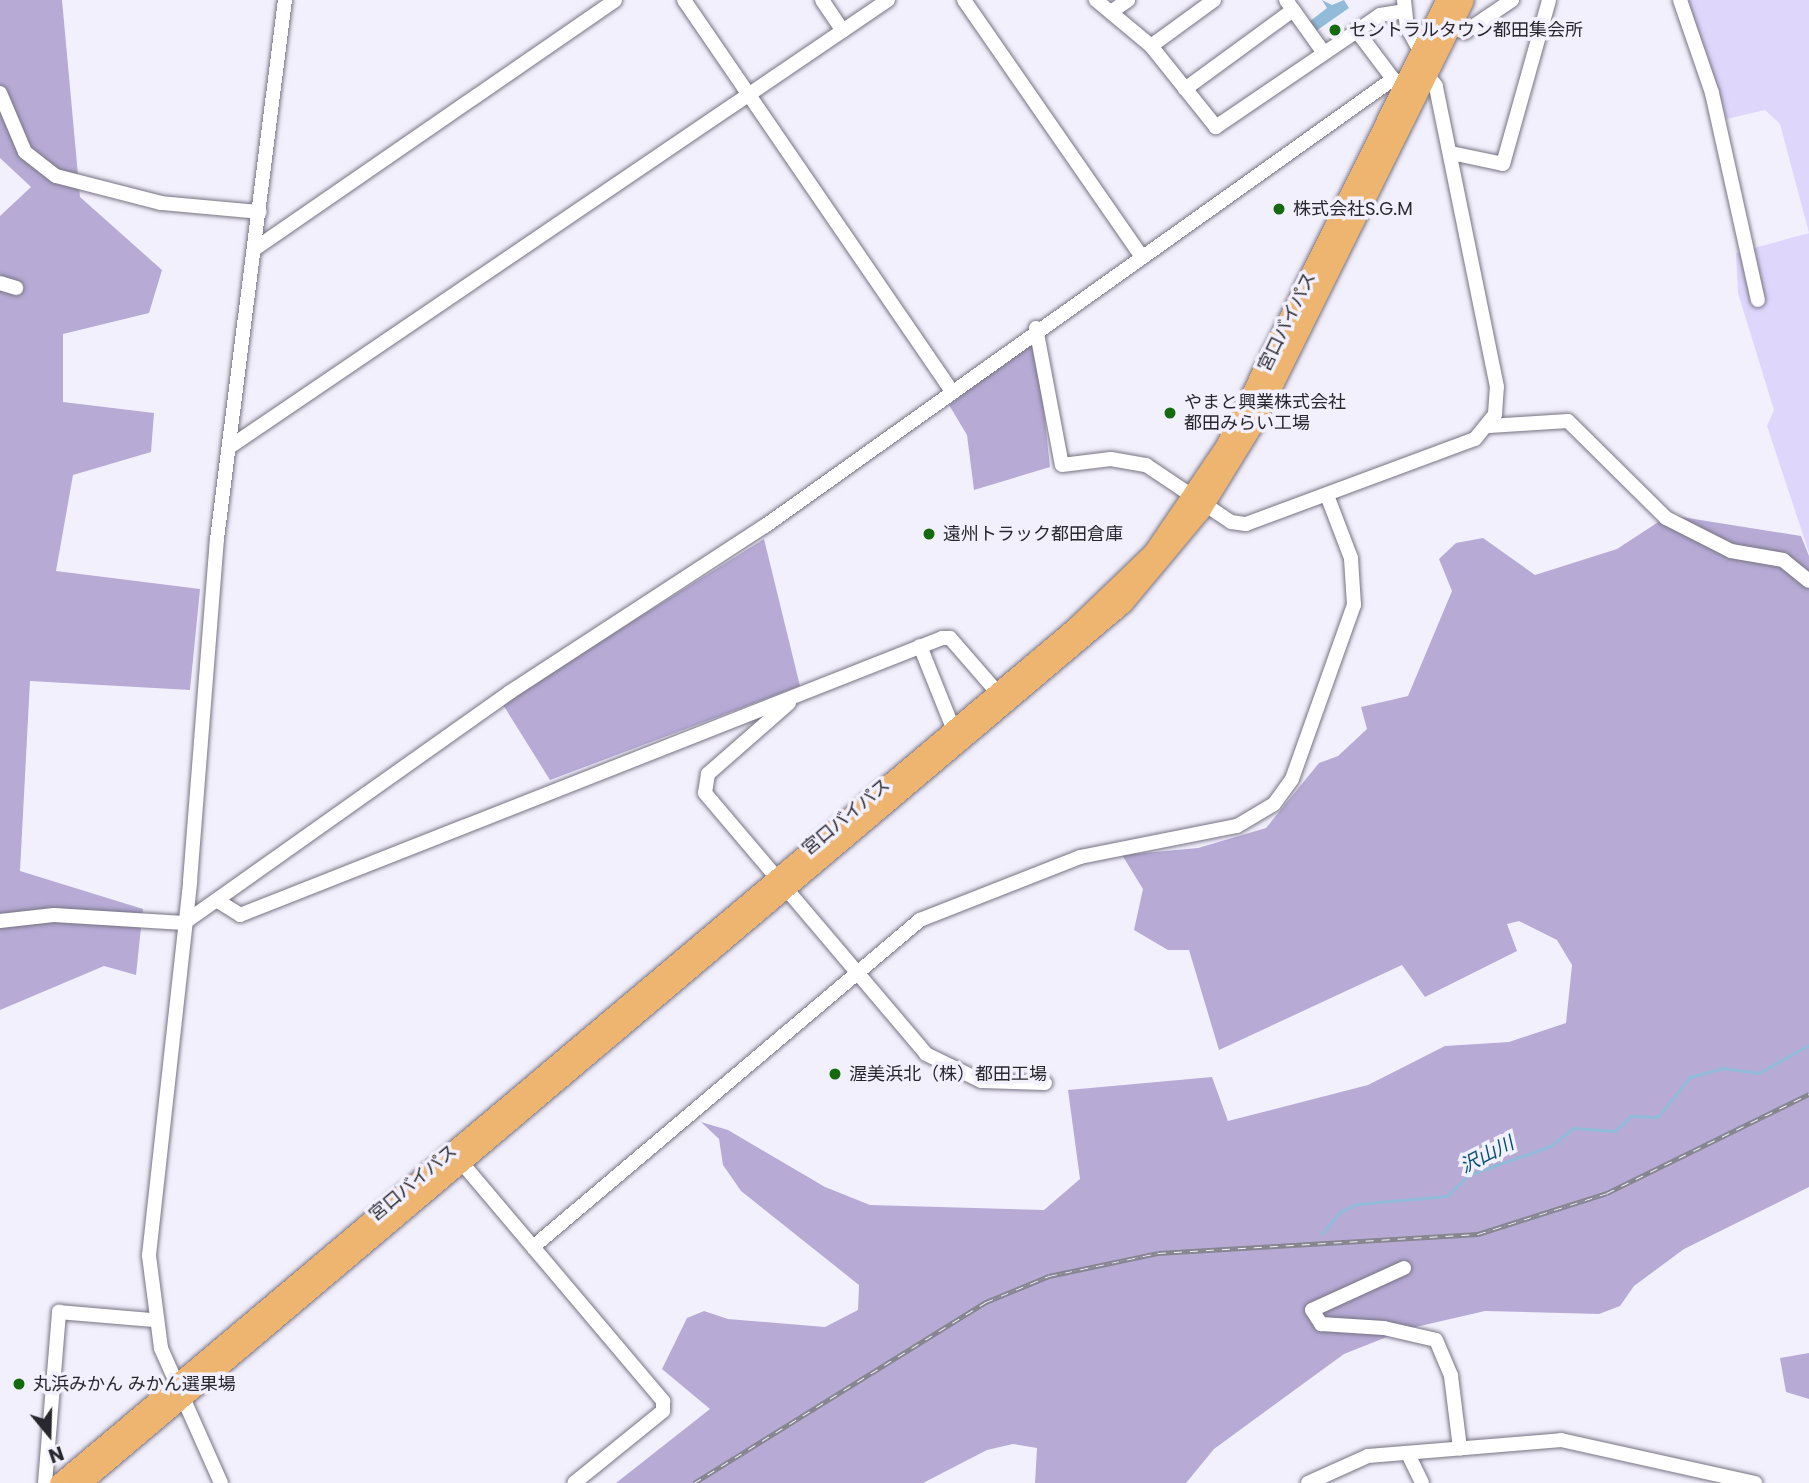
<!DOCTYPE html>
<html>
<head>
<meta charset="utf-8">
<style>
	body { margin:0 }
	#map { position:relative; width:1809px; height:1483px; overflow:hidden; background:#f3f0fd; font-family:Poppins,"Noto Sans JP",sans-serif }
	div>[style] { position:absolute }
	.green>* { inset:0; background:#dfd6fc }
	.forest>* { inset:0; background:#b7abd6 }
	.water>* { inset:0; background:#91bbd9 }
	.stream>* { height:2.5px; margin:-1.25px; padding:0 1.25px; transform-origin:1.25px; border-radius:1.25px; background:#91bbd9 }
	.roads { filter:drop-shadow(0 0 2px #777382) drop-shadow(0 0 2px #777382) }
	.minor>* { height:14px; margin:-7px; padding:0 7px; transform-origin:7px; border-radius:7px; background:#fff }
	.highway>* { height:19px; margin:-9.5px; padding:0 9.5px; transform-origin:9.5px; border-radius:9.5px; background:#edb56f }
	.rail>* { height:5px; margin-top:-2.5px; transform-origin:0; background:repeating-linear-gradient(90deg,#f3f0fd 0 8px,#87858f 0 16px); box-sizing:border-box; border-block:2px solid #87858f }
	.dots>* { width:19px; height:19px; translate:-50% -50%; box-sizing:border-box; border:4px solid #f3f0fd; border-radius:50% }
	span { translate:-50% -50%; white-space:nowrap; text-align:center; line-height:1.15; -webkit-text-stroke:7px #f3f0fd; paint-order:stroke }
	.poi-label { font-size:18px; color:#29272e }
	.left { translate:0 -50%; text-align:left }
	.street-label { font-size:18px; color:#29272e }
	.water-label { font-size:19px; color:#024f76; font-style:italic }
	.north { position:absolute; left:14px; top:1399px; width:70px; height:70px; -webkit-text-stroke:5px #f3f0fd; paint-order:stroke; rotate:161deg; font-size:19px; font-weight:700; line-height:28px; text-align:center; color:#29272e }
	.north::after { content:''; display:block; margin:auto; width:24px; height:32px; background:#29272e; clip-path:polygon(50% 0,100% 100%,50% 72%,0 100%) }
</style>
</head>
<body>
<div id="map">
	<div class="green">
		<i style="clip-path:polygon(1687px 0,1809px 0,1809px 553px,1767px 426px,1774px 410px,1738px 293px,1736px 253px,1809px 233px,1780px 124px,1765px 110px,1727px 119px)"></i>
	</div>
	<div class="forest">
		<i style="clip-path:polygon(0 0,62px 0,80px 197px,162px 270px,149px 313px,63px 334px,63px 402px,154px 413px,151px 452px,73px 475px,56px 571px,200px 589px,190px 690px,30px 681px,20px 871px,143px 909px,136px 975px,104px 966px,0 1010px,0 216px,31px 187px,0 158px)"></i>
		<i style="clip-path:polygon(1036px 338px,1050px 467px,974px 490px,967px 435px,949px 405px)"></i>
		<i style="clip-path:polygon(1669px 515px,1801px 536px,1809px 556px,1809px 1187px,1684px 1249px,1634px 1286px,1620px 1306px,1599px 1314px,1485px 1311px,1407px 1329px,1344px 1354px,1214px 1449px,1186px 1483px,1035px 1483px,1037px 1448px,1013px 1444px,987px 1450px,923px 1483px,616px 1483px,710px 1409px,662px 1369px,687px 1318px,704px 1311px,728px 1319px,825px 1327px,858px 1310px,859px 1285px,741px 1191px,723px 1165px,719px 1139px,701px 1122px,728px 1130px,825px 1187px,870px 1205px,1044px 1210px,1080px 1179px,1068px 1090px,1212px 1077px,1228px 1121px,1368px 1085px,1445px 1046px,1509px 1042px,1566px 1023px,1572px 965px,1557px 940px,1519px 921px,1507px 924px,1517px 951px,1425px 997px,1402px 965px,1219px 1050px,1189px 950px,1168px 950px,1134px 930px,1143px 889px,1122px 855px,1198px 848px,1266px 828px,1319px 763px,1338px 756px,1367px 729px,1361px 707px,1408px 696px,1452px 591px,1439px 559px,1456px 543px,1483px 538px,1535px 575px,1617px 549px)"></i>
		<i style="clip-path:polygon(764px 539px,800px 686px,550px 780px,502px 703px)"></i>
		<i style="clip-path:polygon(1809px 1353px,1809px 1399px,1786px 1392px,1780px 1358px)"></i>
	</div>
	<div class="water">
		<i style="clip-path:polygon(1322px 0,1332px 5px,1344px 0,1349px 8px,1316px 31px,1309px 22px,1327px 8px)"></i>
	</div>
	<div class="stream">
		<i style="left:1322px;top:1234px;width:28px;rotate:-51deg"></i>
		<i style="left:1340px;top:1212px;width:20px;rotate:-24deg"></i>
		<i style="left:1358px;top:1204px;width:89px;rotate:-5.1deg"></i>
		<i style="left:1447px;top:1196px;width:30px;rotate:-44deg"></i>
		<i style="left:1469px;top:1175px;width:87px;rotate:-19.5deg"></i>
		<i style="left:1551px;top:1146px;width:28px;rotate:-39deg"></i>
		<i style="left:1573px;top:1128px;width:42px;rotate:4.1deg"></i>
		<i style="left:1615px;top:1131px;width:22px;rotate:-43deg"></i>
		<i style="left:1631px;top:1116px;width:27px;rotate:2deg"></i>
		<i style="left:1658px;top:1117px;width:51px;rotate:-51.3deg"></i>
		<i style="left:1690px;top:1077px;width:35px;rotate:-15deg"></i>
		<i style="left:1724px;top:1068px;width:35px;rotate:8deg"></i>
		<i style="left:1759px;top:1073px;width:57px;rotate:-29.2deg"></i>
	</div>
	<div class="roads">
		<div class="minor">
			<i style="left:684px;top:0;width:471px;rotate:55.6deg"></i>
			<i style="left:822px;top:0;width:37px;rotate:56deg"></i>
			<i style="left:964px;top:0;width:309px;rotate:55.3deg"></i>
			<i style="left:1286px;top:0;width:65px;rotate:54.4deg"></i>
			<i style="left:1404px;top:0;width:27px;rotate:84deg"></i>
			<i style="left:1407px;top:27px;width:26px;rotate:61deg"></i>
			<i style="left:1680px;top:0;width:98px;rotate:71deg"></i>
			<i style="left:1712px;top:93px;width:212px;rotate:77.5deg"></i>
			<i style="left:1111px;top:12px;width:21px;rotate:-35deg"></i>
			<i style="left:1451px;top:27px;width:15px;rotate:20deg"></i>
			<i style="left:1465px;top:32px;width:57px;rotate:-34.2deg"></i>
			<i style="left:1357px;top:31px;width:28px;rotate:-35deg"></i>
			<i style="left:1380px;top:15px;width:24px;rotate:-9deg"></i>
			<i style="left:1151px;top:46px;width:78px;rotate:-36.1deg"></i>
			<i style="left:1185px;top:89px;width:134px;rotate:-36.2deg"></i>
			<i style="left:0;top:93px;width:64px;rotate:67deg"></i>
			<i style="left:25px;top:152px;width:39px;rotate:38deg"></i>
			<i style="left:56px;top:176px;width:108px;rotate:14.4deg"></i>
			<i style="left:161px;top:203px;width:99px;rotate:5.2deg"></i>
			<i style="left:1451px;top:153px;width:53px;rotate:11.9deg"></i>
			<i style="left:1503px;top:164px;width:170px;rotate:-74.3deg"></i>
			<i style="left:256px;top:248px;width:436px;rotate:-34.6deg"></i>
			<i style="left:0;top:283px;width:17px;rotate:17deg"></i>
			<i style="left:1036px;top:328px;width:139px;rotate:79.3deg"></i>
			<i style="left:1062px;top:465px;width:49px;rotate:-7deg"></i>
			<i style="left:1111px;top:459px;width:36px;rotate:10deg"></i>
			<i style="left:1146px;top:465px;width:102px;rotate:33.8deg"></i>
			<i style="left:1231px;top:522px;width:15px;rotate:8deg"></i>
			<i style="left:1246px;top:524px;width:244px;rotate:-20.4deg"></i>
			<i style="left:1475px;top:439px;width:32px;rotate:-51deg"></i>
			<i style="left:1495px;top:414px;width:27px;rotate:-86deg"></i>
			<i style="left:1497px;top:387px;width:307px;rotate:-101.5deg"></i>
			<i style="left:1436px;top:86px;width:13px;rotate:-129deg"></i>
			<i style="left:1489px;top:426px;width:79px;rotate:-3.6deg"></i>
			<i style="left:1568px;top:421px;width:138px;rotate:44.7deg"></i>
			<i style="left:1666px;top:518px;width:73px;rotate:26.9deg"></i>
			<i style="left:1731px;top:551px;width:53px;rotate:9.8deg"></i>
			<i style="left:1783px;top:560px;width:33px;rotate:39deg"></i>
			<i style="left:231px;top:446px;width:794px;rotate:-34.17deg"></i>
			<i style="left:920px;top:646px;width:88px;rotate:68.1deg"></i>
			<i style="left:789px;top:703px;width:108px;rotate:138.8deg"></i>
			<i style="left:708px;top:774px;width:19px;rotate:99deg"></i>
			<i style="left:705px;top:793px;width:342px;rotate:49.7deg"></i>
			<i style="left:926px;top:1054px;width:61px;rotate:26.1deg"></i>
			<i style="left:981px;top:1081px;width:64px;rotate:1.8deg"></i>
			<i style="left:218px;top:901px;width:26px;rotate:32deg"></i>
			<i style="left:240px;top:915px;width:755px;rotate:-21.53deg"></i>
			<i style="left:942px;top:638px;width:8px"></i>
			<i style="left:950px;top:638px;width:70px;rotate:49deg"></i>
			<i style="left:0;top:921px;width:54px;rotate:-6.3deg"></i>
			<i style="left:54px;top:915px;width:130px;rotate:3.5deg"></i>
			<i style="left:184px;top:923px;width:400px;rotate:-35.3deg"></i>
			<i style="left:510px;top:692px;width:304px;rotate:-33.1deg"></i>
			<i style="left:765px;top:526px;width:771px;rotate:-35.44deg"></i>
			<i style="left:1393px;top:79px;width:60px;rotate:-126.9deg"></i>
			<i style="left:1357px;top:31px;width:171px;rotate:145.8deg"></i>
			<i style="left:1216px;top:127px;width:104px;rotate:-128.7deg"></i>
			<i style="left:1151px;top:46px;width:72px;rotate:-140.1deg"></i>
			<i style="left:462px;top:1163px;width:312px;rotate:49.8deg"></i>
			<i style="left:663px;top:1401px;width:10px;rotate:90deg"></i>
			<i style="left:663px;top:1411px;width:114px;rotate:141deg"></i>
			<i style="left:533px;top:1247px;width:507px;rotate:-40.2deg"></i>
			<i style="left:920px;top:920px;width:172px;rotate:-21.5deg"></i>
			<i style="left:1080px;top:857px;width:160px;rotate:-11.2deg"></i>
			<i style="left:1237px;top:826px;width:43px;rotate:-30.7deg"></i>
			<i style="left:1274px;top:804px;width:31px;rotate:-54deg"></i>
			<i style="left:1292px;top:779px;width:185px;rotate:-70.4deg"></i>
			<i style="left:1354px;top:605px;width:47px;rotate:-93.7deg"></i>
			<i style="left:1351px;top:558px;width:67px;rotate:-110.9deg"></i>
			<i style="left:1404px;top:1268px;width:101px;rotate:155.5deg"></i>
			<i style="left:1312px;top:1310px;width:17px;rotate:57deg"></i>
			<i style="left:1321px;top:1324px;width:63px;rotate:3.6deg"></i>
			<i style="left:1384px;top:1328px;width:53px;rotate:13deg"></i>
			<i style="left:1436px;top:1340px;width:39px;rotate:67deg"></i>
			<i style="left:1451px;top:1376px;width:73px;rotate:82.9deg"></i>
			<i style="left:1408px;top:1454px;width:32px;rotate:64deg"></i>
			<i style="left:45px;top:1483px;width:172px;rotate:-85.3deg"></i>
			<i style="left:59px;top:1312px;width:94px;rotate:4.9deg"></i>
			<i style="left:221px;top:1483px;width:148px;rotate:-114deg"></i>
			<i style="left:161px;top:1348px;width:94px;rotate:-97.4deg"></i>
			<i style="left:149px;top:1255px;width:376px;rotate:-83.7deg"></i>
			<i style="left:190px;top:881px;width:343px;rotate:-85.5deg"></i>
			<i style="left:217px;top:539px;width:543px;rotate:-82.81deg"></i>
			<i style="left:1308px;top:1483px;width:66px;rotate:-24.2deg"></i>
			<i style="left:1368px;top:1456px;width:194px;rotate:-4.7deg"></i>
			<i style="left:1561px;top:1440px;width:199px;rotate:12.5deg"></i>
		</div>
		<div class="highway">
			<i style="left:59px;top:1483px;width:1329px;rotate:-40.11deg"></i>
			<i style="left:1075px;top:627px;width:108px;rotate:-43.9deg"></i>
			<i style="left:1153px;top:552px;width:130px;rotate:-55.9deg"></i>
			<i style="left:1226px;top:444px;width:495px;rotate:-63.7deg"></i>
			<i style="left:81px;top:1483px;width:1364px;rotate:-40.18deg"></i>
			<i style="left:1123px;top:603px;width:120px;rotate:-50.1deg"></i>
			<i style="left:1200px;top:511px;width:101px;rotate:-58.4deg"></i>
			<i style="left:1253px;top:425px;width:474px;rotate:-63.6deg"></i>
		</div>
	</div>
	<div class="rail">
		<i style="left:694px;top:1483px;width:344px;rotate:-31.8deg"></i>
		<i style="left:986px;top:1302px;width:68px;rotate:-22.4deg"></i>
		<i style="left:1049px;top:1276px;width:111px;rotate:-11.9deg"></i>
		<i style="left:1158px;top:1253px;width:321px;rotate:-3.4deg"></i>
		<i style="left:1478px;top:1234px;width:135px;rotate:-17.6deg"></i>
		<i style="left:1607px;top:1193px;width:225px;rotate:-26.1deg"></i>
	</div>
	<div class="dots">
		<i style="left:1335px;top:30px;background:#156a10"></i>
		<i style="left:1279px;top:209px;background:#156a10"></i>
		<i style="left:1170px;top:413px;background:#156a10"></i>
		<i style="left:929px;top:534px;background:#156a10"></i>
		<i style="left:835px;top:1074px;background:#156a10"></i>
		<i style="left:19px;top:1384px;background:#156a10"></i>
	</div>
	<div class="poi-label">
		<span class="left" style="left:1349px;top:30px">セントラルタウン都田集会所</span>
		<span class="left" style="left:1293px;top:209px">株式会社S.G.M</span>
		<span class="left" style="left:1184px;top:413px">やまと興業株式会社<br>都田みらい工場</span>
		<span class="left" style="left:943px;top:534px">遠州トラック都田倉庫</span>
		<span class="left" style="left:849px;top:1074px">渥美浜北（株）都田工場</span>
		<span class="left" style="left:33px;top:1384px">丸浜みかん みかん選果場</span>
	</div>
	<div class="street-label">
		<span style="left:1287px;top:322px;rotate:-64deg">宮口バイパス</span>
		<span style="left:846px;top:817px;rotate:-40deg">宮口バイパス</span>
		<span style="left:413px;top:1183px;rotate:-40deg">宮口バイパス</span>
	</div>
	<div class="water-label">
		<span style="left:1487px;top:1155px;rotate:-27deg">沢山川</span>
	</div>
	<div class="north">N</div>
</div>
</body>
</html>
